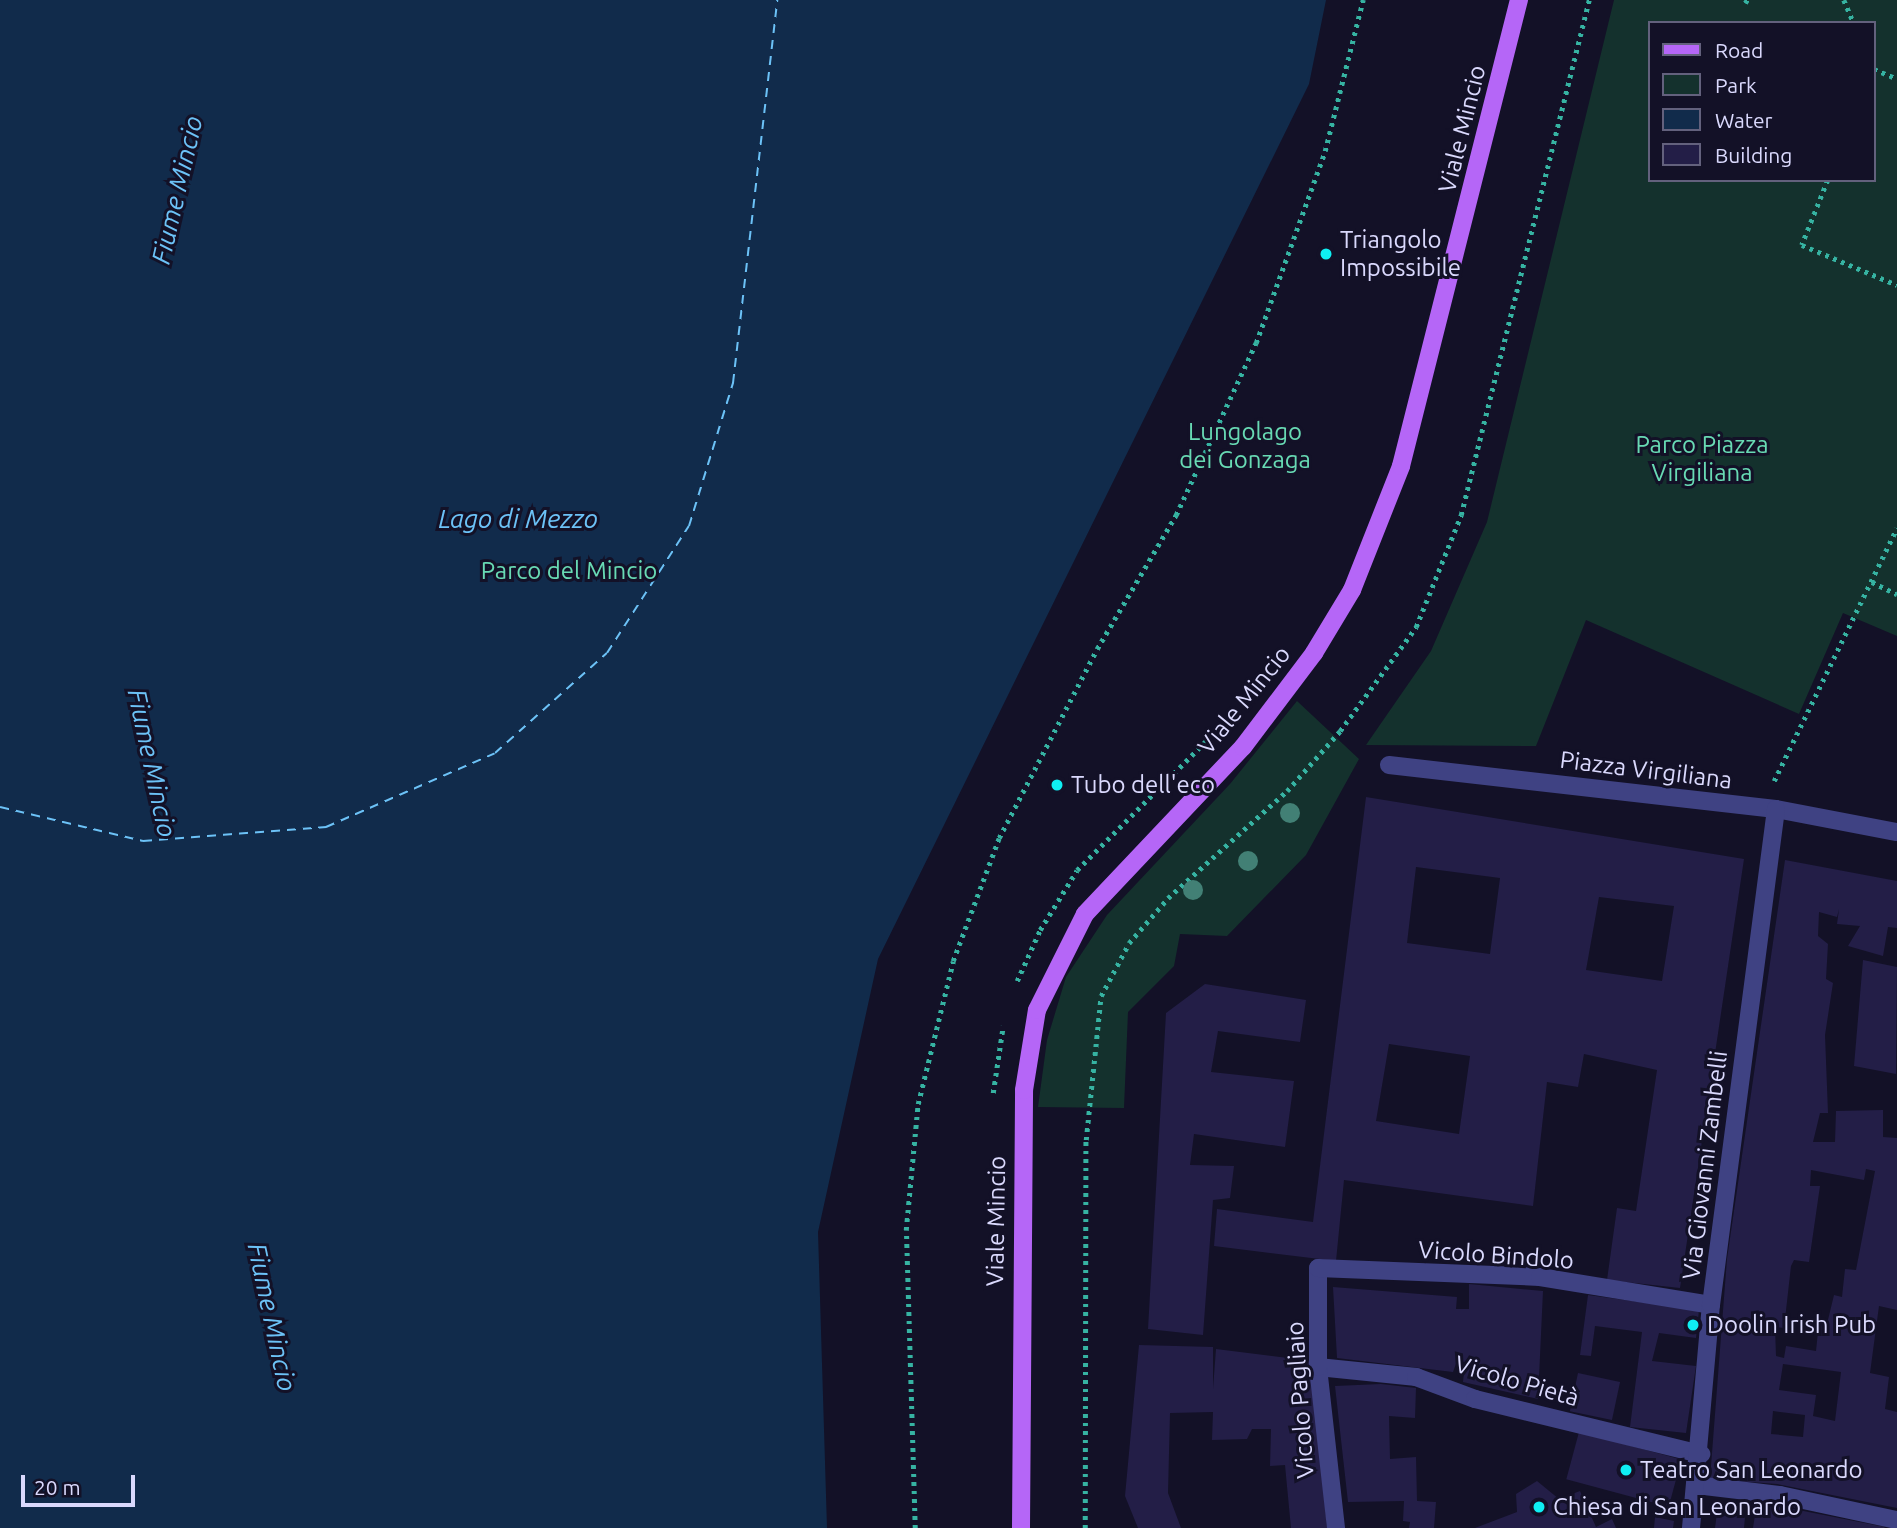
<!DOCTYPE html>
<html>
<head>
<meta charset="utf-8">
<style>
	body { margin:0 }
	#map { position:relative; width:1897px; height:1528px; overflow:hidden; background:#131127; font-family:Ubuntu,sans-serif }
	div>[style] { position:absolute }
	.green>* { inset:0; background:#14312d }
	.water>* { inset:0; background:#112b4b }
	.ferry>* { height:2px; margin-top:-1px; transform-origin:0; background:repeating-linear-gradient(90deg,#6cc2f7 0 9px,transparent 0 16px) }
	.building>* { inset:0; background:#231e47; transform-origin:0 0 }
	.path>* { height:4.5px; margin-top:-2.25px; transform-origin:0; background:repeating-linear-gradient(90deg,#36b3a2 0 3.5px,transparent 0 8.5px) }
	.street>* { height:18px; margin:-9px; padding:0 9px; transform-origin:9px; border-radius:9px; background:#3f4283 }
	.primary>* { height:18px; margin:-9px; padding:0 9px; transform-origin:9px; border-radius:9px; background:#b566f7 }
	.trees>* { width:20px; height:20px; margin:-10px; border-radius:50%; background:#428075 }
	.dots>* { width:19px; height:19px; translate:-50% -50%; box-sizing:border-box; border:4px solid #131127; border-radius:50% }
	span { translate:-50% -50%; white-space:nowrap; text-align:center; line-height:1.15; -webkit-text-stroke:6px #131127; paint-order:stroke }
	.street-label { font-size:24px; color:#dad9fd }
	.poi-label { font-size:24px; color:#dad9fd }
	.left { translate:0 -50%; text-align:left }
	.park-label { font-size:24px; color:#68dab4 }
	.water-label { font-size:26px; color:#6cc2f7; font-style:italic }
	.legend { position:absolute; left:1648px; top:21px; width:228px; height:161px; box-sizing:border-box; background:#131127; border:2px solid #63617d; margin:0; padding:9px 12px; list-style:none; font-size:21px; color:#dad9fd }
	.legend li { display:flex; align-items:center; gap:14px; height:35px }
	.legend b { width:35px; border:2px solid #63617d }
	.scale { position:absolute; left:21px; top:1475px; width:114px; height:32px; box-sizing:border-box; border:4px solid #dad9fd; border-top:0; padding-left:9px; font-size:21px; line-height:24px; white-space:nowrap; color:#dad9fd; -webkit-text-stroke:5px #131127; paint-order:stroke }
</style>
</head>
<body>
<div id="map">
	<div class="green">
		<i style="clip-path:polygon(evenodd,1614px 0,1897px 0,1897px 636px,1843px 613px,1799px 714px,1586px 620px,1536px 746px,1366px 745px,1431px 651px,1487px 522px,1614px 0,1650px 23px,1874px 23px,1874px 180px,1650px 180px,1650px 23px)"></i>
		<i style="clip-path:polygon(1297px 701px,1359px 759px,1306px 855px,1227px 936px,1180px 934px,1174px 966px,1128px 1012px,1124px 1108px,1038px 1107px,1047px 1040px,1066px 977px,1107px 915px,1230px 784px)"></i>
	</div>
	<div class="water">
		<i style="clip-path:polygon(0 0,1326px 0,1309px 84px,878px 959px,818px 1232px,827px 1528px,0 1528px)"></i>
	</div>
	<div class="ferry">
		<i style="left:0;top:807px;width:147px;rotate:13.4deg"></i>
		<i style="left:143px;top:841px;width:184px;rotate:-4.4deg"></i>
		<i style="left:326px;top:827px;width:184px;rotate:-23.6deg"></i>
		<i style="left:495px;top:753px;width:150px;rotate:-41.8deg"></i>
		<i style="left:607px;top:653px;width:151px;rotate:-57.2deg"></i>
		<i style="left:689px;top:526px;width:150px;rotate:-72.9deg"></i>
		<i style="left:733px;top:383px;width:386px;rotate:-83.4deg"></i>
	</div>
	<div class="building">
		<i style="clip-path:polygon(evenodd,1366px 797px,1744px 859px,1680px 1288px,1607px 1280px,1617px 1208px,1636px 1211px,1657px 1070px,1584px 1054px,1578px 1087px,1547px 1082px,1533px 1206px,1344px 1180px,1336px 1261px,1214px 1246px,1217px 1209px,1313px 1222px,1366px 797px,1416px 867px,1500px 878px,1490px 954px,1407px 943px,1416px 867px,1366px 797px,1599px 897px,1674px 906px,1662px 981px,1586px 970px,1599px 897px,1366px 797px,1389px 1044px,1470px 1056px,1459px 1134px,1376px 1121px,1389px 1044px)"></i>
		<i style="clip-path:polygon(evenodd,1785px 860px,1897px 881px,1897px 928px,1888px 927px,1883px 956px,1848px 946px,1860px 926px,1837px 924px,1839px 909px,1837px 917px,1819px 912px,1818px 936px,1828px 944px,1826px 979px,1833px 983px,1825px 1035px,1828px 1113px,1820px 1113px,1813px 1142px,1835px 1142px,1836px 1111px,1883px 1110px,1883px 1137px,1897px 1138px,1897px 1310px,1879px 1306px,1870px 1373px,1889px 1377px,1885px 1409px,1897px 1412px,1897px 1508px,1777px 1484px,1710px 1479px,1727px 1259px,1785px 860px,1866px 1169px,1875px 1171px,1856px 1270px,1845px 1269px,1842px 1297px,1834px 1295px,1827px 1324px,1819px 1322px,1816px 1351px,1786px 1346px,1784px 1358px,1776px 1356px,1775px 1327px,1784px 1328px,1791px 1266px,1794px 1260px,1809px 1262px,1820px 1186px,1810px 1186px,1811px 1170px,1864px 1180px,1866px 1169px,1785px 860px,1783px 1364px,1841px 1372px,1835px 1421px,1813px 1416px,1816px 1395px,1779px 1390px,1783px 1364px,1785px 860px,1773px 1411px,1805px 1415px,1803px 1437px,1771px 1434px,1773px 1411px)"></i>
		<i style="clip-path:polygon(1863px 960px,1897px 967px,1896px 1074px,1854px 1066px)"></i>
		<i style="clip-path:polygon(1205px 984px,1306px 1000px,1300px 1042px,1218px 1031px,1211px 1072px,1294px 1081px,1285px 1147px,1194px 1134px,1190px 1165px,1234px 1166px,1230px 1198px,1213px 1200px,1203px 1335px,1148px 1329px,1166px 1013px)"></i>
		<i style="clip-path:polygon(1469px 1284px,1543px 1291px,1538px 1399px,1463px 1382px,1465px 1362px,1457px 1361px,1453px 1372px,1337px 1358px,1333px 1287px,1457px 1297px,1456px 1309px,1469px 1309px)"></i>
		<i style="clip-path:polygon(1588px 1295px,1699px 1310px,1696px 1338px,1659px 1333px,1652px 1361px,1696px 1366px,1686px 1433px,1630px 1427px,1642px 1332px,1595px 1326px,1591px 1356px,1580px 1355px)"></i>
		<i style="clip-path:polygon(1139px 1345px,1213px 1347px,1213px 1389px,1216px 1349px,1312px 1361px,1327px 1528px,1291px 1528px,1285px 1465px,1270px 1466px,1271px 1429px,1252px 1429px,1247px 1439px,1212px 1440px,1213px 1412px,1170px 1413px,1168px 1493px,1181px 1528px,1138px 1528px,1125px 1496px)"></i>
		<i style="left:1578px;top:1373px;width:43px;height:39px;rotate:12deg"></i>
		<i style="clip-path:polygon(1381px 1384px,1416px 1388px,1415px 1418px,1389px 1416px,1390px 1459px,1416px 1457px,1417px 1501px,1436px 1502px,1434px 1528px,1409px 1528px,1410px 1522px,1403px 1521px,1404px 1501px,1348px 1502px,1335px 1386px)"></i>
		<i style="left:1579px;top:1432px;width:106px;height:49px;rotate:15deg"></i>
		<i style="clip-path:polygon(1537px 1481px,1559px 1499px,1580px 1491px,1596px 1527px,1612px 1519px,1616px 1528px,1475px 1528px,1517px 1512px,1516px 1494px)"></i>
		<i style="clip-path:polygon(1757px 1502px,1885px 1527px,1884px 1528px,1753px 1528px)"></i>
		<i style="clip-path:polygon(1717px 1513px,1745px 1517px,1744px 1528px,1715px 1528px)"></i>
		<i style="clip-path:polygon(1655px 1517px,1674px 1521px,1673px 1528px,1654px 1528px)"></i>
	</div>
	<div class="path">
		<i style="left:1844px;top:0;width:25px;rotate:67deg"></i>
		<i style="left:1745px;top:3px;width:4px;rotate:-56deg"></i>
		<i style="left:1874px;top:69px;width:25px;rotate:23deg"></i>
		<i style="left:1828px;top:180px;width:70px;rotate:111.8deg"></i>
		<i style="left:1802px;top:245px;width:103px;rotate:22.8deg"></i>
		<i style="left:1872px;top:582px;width:28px;rotate:26deg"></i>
		<i style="left:1774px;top:781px;width:281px;rotate:-64.1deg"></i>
		<i style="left:1017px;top:981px;width:56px;rotate:-65.7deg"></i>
		<i style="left:1040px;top:930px;width:70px;rotate:-58.3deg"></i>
		<i style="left:1077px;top:870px;width:184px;rotate:-45deg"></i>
		<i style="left:993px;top:1093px;width:68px;rotate:-81.5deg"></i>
		<i style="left:915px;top:1528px;width:298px;rotate:-91.7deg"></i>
		<i style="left:906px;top:1230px;width:127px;rotate:-84.6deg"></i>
		<i style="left:918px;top:1104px;width:147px;rotate:-76.2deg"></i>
		<i style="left:953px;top:961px;width:131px;rotate:-69.5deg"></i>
		<i style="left:999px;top:838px;width:213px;rotate:-62.6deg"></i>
		<i style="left:1097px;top:649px;width:156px;rotate:-59.5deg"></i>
		<i style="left:1176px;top:515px;width:190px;rotate:-65.1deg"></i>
		<i style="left:1256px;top:343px;width:204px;rotate:-70.2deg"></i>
		<i style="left:1325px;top:151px;width:156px;rotate:-75.9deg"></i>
		<i style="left:1085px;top:1528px;width:388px;rotate:-89.9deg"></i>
		<i style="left:1086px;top:1140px;width:145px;rotate:-84.1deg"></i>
		<i style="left:1101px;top:996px;width:60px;rotate:-62.2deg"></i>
		<i style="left:1129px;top:943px;width:60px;rotate:-49.1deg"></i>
		<i style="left:1168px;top:898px;width:160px;rotate:-42deg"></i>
		<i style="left:1287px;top:791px;width:80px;rotate:-48.5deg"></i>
		<i style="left:1340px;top:731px;width:129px;rotate:-53.8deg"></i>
		<i style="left:1416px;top:627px;width:121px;rotate:-68.1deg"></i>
		<i style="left:1461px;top:515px;width:531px;rotate:-76.04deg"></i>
	</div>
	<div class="street">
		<i style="left:1389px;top:765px;width:389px;rotate:6.5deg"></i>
		<i style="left:1776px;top:809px;width:123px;rotate:10.8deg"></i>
		<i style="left:1318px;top:1367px;width:99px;rotate:5.8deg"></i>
		<i style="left:1416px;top:1377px;width:63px;rotate:20.4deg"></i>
		<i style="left:1475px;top:1399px;width:233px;rotate:13.7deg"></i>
		<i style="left:1696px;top:1485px;width:85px;rotate:6.8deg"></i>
		<i style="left:1780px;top:1495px;width:120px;rotate:12.1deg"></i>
		<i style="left:1336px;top:1528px;width:162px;rotate:-96.4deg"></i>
		<i style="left:1318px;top:1367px;width:99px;rotate:-90deg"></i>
		<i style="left:1318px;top:1268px;width:222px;rotate:2.3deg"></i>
		<i style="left:1540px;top:1277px;width:173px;rotate:9.3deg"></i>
		<i style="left:1691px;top:1528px;width:224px;rotate:-84.9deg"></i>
		<i style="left:1711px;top:1305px;width:500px;rotate:-82.53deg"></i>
	</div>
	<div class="primary">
		<i style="left:1021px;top:1528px;width:438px;rotate:-89.6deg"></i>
		<i style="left:1024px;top:1090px;width:81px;rotate:-80.8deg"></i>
		<i style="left:1037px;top:1010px;width:107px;rotate:-63.4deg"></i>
		<i style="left:1085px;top:914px;width:230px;rotate:-46.6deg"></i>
		<i style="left:1243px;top:747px;width:118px;rotate:-52.9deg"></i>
		<i style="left:1314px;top:653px;width:74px;rotate:-58.9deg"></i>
		<i style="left:1352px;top:590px;width:133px;rotate:-68.4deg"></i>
		<i style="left:1401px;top:466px;width:481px;rotate:-75.8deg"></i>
	</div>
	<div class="trees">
		<i style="left:1290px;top:813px"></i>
		<i style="left:1248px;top:861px"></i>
		<i style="left:1193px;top:890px"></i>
	</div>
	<div class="dots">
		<i style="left:1326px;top:254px;background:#0feff3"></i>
		<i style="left:1057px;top:785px;background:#0feff3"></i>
		<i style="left:1693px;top:1325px;background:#0feff3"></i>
		<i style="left:1626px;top:1470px;background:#0feff3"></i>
		<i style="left:1539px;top:1507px;background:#0feff3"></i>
	</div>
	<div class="street-label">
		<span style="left:1462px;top:129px;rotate:-76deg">Viale Mincio</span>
		<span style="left:1244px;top:700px;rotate:-51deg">Viale Mincio</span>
		<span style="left:1646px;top:770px;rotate:7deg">Piazza Virgiliana</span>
		<span style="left:1705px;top:1165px;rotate:-83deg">Via Giovanni Zambelli</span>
		<span style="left:996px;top:1221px;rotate:-89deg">Viale Mincio</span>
		<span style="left:1496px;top:1255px;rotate:4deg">Vicolo Bindolo</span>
		<span style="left:1517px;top:1381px;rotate:16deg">Vicolo Pietà</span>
		<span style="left:1300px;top:1400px;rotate:-94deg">Vicolo Pagliaio</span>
	</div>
	<div class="poi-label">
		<span class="left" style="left:1340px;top:254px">Triangolo<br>Impossibile</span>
		<span class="left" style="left:1071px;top:785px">Tubo dell'eco</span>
		<span class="left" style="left:1707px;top:1325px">Doolin Irish Pub</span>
		<span class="left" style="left:1640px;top:1470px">Teatro San Leonardo</span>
		<span class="left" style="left:1553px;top:1507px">Chiesa di San Leonardo</span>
	</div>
	<div class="park-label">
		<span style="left:1245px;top:446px">Lungolago<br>dei Gonzaga</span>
		<span style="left:1702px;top:459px">Parco Piazza<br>Virgiliana</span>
		<span style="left:569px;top:571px">Parco del Mincio</span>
	</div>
	<div class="water-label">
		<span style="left:177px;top:190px;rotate:-77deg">Fiume Mincio</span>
		<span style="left:518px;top:519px">Lago di Mezzo</span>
		<span style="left:152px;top:763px;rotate:78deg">Fiume Mincio</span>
		<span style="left:272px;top:1317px;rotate:78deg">Fiume Mincio</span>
	</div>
	<ul class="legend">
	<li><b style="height:9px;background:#b566f7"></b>Road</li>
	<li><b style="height:19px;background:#14312d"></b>Park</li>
	<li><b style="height:19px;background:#112b4b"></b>Water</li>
	<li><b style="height:19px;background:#231e47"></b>Building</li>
	</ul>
	<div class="scale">20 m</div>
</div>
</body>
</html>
